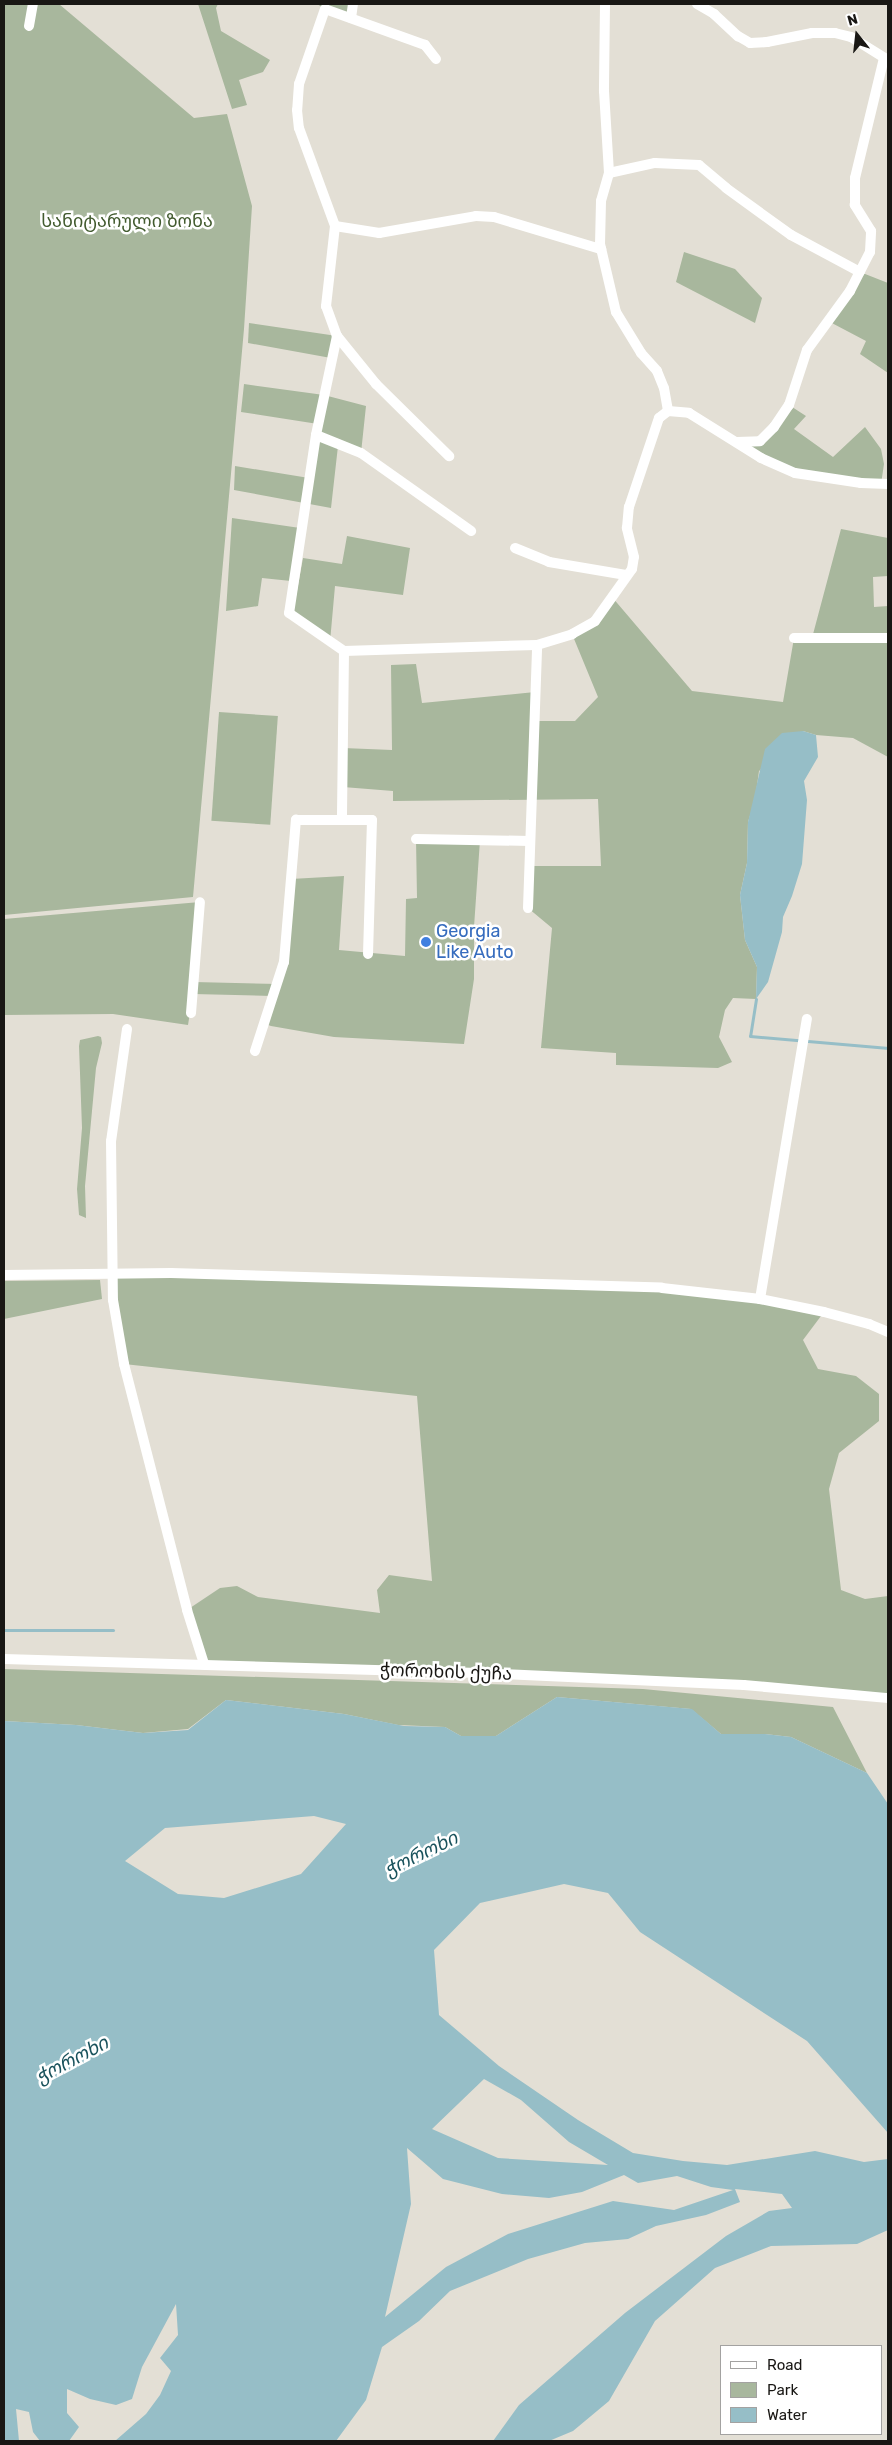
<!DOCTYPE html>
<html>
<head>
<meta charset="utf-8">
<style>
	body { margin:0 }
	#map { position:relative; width:892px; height:2445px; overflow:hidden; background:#e3dfd5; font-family:Rubik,"Noto Sans Georgian",sans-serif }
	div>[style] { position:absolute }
	.green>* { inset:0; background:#a8b79d; transform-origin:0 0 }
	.water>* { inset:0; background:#96bec7 }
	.stream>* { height:3px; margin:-1.5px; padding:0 1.5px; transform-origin:1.5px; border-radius:1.5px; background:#96bec7 }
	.minor>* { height:10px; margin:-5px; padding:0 5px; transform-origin:5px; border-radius:5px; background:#fff }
	.dots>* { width:14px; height:14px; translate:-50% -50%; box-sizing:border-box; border:2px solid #fff; border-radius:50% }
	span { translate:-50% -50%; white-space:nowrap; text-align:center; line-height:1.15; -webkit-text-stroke:5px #fff; paint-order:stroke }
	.park-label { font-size:18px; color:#425b2f }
	.shop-label { font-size:18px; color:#366cbe }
	.left { translate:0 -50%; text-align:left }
	.street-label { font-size:18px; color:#191714 }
	.water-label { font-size:19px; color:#19525c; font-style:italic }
	.frame { position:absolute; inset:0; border:5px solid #191714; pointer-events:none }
	.legend { position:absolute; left:720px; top:2345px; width:162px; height:90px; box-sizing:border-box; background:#fff; border:1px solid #a3a2a1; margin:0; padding:6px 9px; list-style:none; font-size:15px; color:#191714 }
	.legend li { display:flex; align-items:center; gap:10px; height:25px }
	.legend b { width:25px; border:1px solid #a3a2a1 }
	.north { position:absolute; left:832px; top:10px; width:50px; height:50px; -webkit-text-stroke:4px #fff; paint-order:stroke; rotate:344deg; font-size:14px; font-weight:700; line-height:20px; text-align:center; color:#191714 }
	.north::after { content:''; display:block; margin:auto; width:18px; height:22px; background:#191714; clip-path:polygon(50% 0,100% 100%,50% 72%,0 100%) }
</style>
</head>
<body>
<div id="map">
	<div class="green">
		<i style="clip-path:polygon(4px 4px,59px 4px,194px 118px,227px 114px,252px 206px,244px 329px,193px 897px,4px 915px)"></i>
		<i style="clip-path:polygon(198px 4px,218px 4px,216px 8px,221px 31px,270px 60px,263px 72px,239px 80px,247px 105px,232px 109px)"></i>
		<i style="clip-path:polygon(317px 4px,353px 4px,351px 18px,325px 9px)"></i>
		<i style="clip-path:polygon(684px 252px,735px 269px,762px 298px,755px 323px,676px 282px)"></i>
		<i style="clip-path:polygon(860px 272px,888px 283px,888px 373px,860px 354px,866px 341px,828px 321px)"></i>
		<i style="clip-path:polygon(249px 323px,337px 336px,331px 358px,248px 343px)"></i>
		<i style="clip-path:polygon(244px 384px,324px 395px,366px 406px,361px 453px,338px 446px,331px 508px,234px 490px,235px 466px,309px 478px,318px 424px,241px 412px)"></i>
		<i style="clip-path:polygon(789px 405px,806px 416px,794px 429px,833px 457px,865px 427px,881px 449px,884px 464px,881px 484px,795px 473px,746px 448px,760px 441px)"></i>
		<i style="clip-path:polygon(232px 518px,300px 528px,291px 581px,262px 578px,258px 606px,226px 611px)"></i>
		<i style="clip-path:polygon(841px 529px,888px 538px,888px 576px,873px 577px,874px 607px,888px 606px,888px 757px,853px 738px,816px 735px,803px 731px,759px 771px,755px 800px,748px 822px,747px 863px,740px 895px,745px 940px,757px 967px,756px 999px,733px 998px,725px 1010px,719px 1037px,732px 1062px,718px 1068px,616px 1065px,616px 1053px,541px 1048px,552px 928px,528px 908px,529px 866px,601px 866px,598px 799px,393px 801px,393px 791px,343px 787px,343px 748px,392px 750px,391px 665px,416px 664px,422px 703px,535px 692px,535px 721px,575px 721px,598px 697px,572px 634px,595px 621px,612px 597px,692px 691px,783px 702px,794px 638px,812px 638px)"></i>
		<i style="clip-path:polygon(347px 536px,410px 548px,403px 595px,335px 586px,330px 642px,293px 613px,303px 558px,342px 564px)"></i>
		<i style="left:219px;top:712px;width:59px;height:109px;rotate:4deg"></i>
		<i style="clip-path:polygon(416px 839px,480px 840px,474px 927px,474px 979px,464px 1044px,334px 1037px,271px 1026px,265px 1024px,273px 996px,193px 994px,188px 1025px,113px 1014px,4px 1015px,4px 919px,200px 902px,194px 982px,278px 984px,291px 879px,344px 876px,339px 950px,405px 956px,406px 899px,417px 898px)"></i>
		<i style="clip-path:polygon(98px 1036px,101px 1037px,102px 1043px,96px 1068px,85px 1186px,86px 1218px,79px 1215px,77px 1189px,82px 1128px,79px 1046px,80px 1040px)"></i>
		<i style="clip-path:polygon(112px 1274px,662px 1288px,824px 1312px,803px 1340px,818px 1369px,856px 1376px,879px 1394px,879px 1421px,839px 1453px,829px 1489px,841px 1590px,865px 1599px,888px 1596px,888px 1698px,847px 1694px,204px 1664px,187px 1610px,220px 1588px,237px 1586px,258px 1597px,380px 1613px,377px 1590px,389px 1575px,432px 1581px,417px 1396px,124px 1364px)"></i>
		<i style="clip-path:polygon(100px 1280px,102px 1299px,4px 1319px,4px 1281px)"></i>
		<i style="clip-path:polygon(4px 1669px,643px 1689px,833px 1707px,867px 1773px,791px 1737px,765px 1734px,721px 1734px,691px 1709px,557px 1697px,496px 1736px,461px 1736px,445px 1727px,398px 1725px,344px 1714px,226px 1700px,188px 1729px,143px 1733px,76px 1725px,4px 1721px)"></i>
	</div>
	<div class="water">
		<i style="clip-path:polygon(803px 731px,816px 735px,818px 757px,804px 781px,807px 800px,802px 864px,792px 896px,783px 917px,782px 932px,768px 982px,756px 999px,757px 967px,745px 940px,740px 895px,747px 863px,748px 822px,765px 749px,782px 733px)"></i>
		<i style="clip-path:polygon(evenodd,557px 1697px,692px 1709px,721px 1734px,765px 1734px,791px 1737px,867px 1773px,888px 1804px,888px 2133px,807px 2041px,640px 1932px,608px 1893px,564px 1884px,480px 1903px,434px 1950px,439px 2015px,499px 2066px,578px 2120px,633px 2153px,683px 2161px,727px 2165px,815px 2151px,864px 2162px,888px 2159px,888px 2230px,857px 2244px,771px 2246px,715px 2268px,655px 2321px,609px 2401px,573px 2431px,549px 2441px,493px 2441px,519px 2405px,625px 2313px,726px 2236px,769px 2211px,792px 2208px,782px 2194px,735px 2189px,740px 2202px,706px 2215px,656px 2226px,628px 2239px,585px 2243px,528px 2259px,450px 2291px,419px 2321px,382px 2347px,366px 2400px,336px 2441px,115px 2441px,146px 2414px,160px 2395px,171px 2371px,160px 2358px,178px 2335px,176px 2304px,142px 2367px,132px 2399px,116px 2405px,90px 2399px,67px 2389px,67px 2413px,79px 2427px,69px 2441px,40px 2441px,33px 2432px,29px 2412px,16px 2409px,19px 2441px,4px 2441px,4px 1721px,76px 1725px,143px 1733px,188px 1730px,226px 1700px,344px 1714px,404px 1726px,445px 1727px,461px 1736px,496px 1736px,557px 1697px,314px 1816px,346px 1824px,301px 1874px,224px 1898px,178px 1894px,125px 1861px,165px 1828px,314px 1816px,557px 1697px,484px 2079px,521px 2100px,569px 2142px,608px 2165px,498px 2158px,432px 2129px,484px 2079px,557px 1697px,407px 2148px,443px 2179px,502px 2194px,549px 2198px,582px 2192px,624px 2175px,638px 2183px,677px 2176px,711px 2187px,733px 2190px,674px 2210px,613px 2201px,508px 2234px,446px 2267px,385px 2317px,411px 2204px,407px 2148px)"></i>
	</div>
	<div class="stream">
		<i style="left:756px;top:999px;width:37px;rotate:99deg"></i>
		<i style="left:750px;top:1036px;width:139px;rotate:5deg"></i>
		<i style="left:4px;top:1630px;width:109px"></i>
	</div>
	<div class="minor">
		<i style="left:605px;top:4px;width:87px;rotate:90.7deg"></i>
		<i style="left:604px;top:91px;width:82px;rotate:86.5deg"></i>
		<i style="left:609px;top:173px;width:29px;rotate:106deg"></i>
		<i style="left:601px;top:201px;width:43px;rotate:91.3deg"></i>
		<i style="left:600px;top:244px;width:70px;rotate:76.8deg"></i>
		<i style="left:616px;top:312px;width:48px;rotate:58.6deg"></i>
		<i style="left:641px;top:353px;width:24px;rotate:48deg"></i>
		<i style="left:657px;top:371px;width:18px;rotate:68deg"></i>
		<i style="left:664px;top:388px;width:23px;rotate:80deg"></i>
		<i style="left:697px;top:4px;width:20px;rotate:30deg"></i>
		<i style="left:714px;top:14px;width:33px;rotate:43deg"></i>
		<i style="left:738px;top:36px;width:14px;rotate:30deg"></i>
		<i style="left:750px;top:43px;width:17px;rotate:-3deg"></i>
		<i style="left:767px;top:42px;width:46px;rotate:-11.3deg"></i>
		<i style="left:812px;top:33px;width:23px"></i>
		<i style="left:835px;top:33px;width:16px;rotate:14deg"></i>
		<i style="left:851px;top:37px;width:44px;rotate:31.9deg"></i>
		<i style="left:351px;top:18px;width:14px;rotate:-82deg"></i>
		<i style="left:29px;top:26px;width:22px;rotate:-80deg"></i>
		<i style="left:436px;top:59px;width:18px;rotate:-128deg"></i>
		<i style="left:425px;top:45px;width:106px;rotate:-160.2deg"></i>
		<i style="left:325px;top:9px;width:79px;rotate:109.1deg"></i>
		<i style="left:299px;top:84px;width:26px;rotate:94deg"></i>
		<i style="left:297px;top:110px;width:18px;rotate:84deg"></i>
		<i style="left:299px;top:128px;width:104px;rotate:69.8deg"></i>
		<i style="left:335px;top:226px;width:45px;rotate:9deg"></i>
		<i style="left:379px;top:233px;width:98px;rotate:-9.9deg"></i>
		<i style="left:476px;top:216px;width:18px;rotate:3deg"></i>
		<i style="left:494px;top:217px;width:112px;rotate:16.7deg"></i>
		<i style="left:609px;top:173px;width:47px;rotate:-12.3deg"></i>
		<i style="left:655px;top:163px;width:44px;rotate:2.6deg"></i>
		<i style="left:699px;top:165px;width:35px;rotate:40deg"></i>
		<i style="left:726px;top:188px;width:80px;rotate:35.9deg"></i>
		<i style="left:791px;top:235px;width:78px;rotate:28.2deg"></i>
		<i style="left:335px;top:226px;width:81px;rotate:96.4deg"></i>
		<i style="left:326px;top:306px;width:32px;rotate:70deg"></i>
		<i style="left:337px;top:336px;width:62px;rotate:50.9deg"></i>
		<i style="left:376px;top:384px;width:103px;rotate:44.6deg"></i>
		<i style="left:337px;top:336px;width:101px;rotate:102deg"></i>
		<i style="left:316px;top:435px;width:48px;rotate:21.8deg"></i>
		<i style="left:361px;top:453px;width:135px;rotate:35.3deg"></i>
		<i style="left:668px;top:411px;width:21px;rotate:5deg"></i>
		<i style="left:689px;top:413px;width:85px;rotate:32deg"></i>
		<i style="left:761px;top:458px;width:37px;rotate:24deg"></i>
		<i style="left:795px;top:473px;width:67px;rotate:8.6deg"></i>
		<i style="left:861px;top:483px;width:27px;rotate:2deg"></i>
		<i style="left:316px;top:435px;width:180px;rotate:98.6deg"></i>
		<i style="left:289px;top:613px;width:67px;rotate:34.6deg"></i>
		<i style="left:344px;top:651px;width:193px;rotate:-1.8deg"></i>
		<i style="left:537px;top:645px;width:37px;rotate:-17deg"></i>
		<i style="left:572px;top:634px;width:26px;rotate:-29deg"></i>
		<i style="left:595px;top:621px;width:64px;rotate:-54.6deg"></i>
		<i style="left:632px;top:569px;width:12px;rotate:-81deg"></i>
		<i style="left:634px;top:557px;width:30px;rotate:-104deg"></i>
		<i style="left:627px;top:528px;width:21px;rotate:-85deg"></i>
		<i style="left:629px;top:507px;width:94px;rotate:-71.4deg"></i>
		<i style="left:659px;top:418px;width:11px;rotate:-38deg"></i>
		<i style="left:737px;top:442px;width:23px;rotate:-2deg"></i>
		<i style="left:760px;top:441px;width:20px;rotate:-45deg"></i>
		<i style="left:774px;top:427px;width:27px;rotate:-56deg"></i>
		<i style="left:789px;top:405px;width:58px;rotate:-71.9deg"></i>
		<i style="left:807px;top:350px;width:73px;rotate:-53.9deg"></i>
		<i style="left:850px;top:291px;width:44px;rotate:-62.9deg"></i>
		<i style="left:870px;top:252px;width:21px;rotate:-87deg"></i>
		<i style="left:871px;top:231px;width:31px;rotate:-122deg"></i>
		<i style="left:855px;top:205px;width:27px;rotate:-90deg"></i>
		<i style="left:855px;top:178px;width:123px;rotate:-76.4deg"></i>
		<i style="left:515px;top:548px;width:37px;rotate:22deg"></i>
		<i style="left:549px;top:562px;width:78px;rotate:9.6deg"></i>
		<i style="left:794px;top:638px;width:94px"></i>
		<i style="left:344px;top:651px;width:169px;rotate:90.7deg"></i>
		<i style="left:342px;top:820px;width:30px"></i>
		<i style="left:372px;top:820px;width:134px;rotate:91.7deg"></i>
		<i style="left:416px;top:839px;width:114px;rotate:1deg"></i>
		<i style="left:528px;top:908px;width:263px;rotate:-88deg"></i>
		<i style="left:191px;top:1013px;width:111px;rotate:-85.4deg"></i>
		<i style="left:127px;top:1029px;width:113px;rotate:98.1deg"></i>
		<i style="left:111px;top:1141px;width:159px;rotate:89.3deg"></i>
		<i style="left:113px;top:1300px;width:65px;rotate:80.2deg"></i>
		<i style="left:124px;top:1364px;width:254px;rotate:75.6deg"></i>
		<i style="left:187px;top:1610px;width:57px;rotate:72.5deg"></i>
		<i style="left:255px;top:1051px;width:94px;rotate:-72deg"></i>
		<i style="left:284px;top:962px;width:143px;rotate:-85.2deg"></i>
		<i style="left:296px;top:820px;width:46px"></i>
		<i style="left:4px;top:1275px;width:167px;rotate:-0.7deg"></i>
		<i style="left:171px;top:1273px;width:491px;rotate:1.7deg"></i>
		<i style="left:662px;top:1288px;width:99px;rotate:6.4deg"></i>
		<i style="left:760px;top:1299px;width:65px;rotate:11.5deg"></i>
		<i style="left:824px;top:1312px;width:47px;rotate:14.9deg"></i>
		<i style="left:869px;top:1324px;width:21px;rotate:23deg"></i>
		<i style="left:760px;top:1299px;width:284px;rotate:-80.5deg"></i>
		<i style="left:4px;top:1659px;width:475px;rotate:1.7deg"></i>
		<i style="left:479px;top:1673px;width:265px;rotate:2.6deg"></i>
		<i style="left:744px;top:1685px;width:145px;rotate:5.2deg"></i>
	</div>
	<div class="dots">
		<i style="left:426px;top:942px;background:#3f7fe0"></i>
	</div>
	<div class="park-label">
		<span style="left:127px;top:221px">სანიტარული ზონა</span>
	</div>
	<div class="shop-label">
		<span class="left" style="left:436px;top:942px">Georgia<br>Like Auto</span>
	</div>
	<div class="street-label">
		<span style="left:446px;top:1672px;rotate:2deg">ჭოროხის ქუჩა</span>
	</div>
	<div class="water-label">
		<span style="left:421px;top:1854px;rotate:-26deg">ჭოროხი</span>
		<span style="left:72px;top:2060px;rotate:-28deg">ჭოროხი</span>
	</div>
	<div class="frame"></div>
	<ul class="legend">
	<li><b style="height:6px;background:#fff"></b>Road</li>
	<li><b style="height:14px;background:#a8b79d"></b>Park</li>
	<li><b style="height:14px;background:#96bec7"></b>Water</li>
	</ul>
	<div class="north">N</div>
</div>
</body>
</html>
